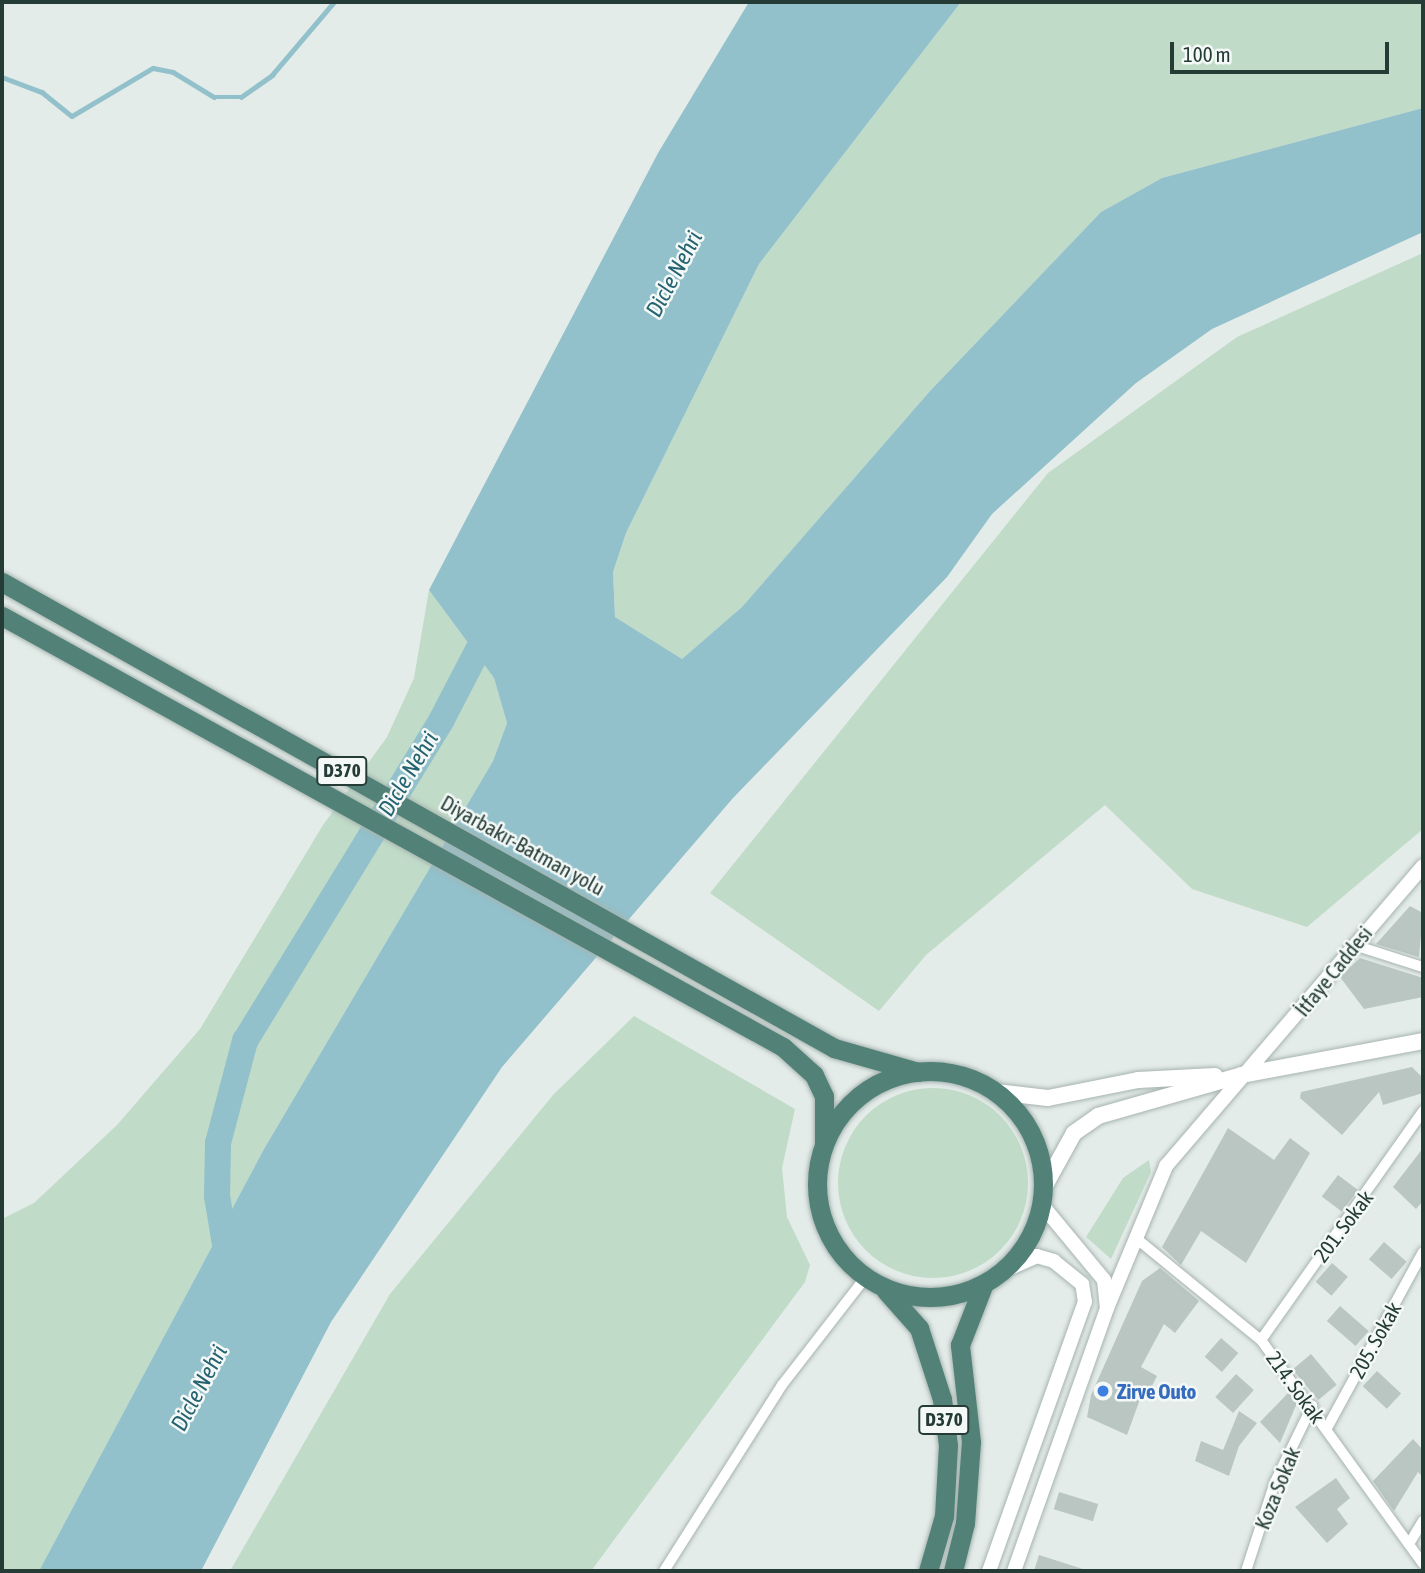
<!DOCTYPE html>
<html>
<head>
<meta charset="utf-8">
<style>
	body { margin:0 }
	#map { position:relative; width:1425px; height:1573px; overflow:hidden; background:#e4ece9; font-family:"Asap Condensed",sans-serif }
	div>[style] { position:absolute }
	.green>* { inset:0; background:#c0dbc8 }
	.round { border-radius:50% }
	.water>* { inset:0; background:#92c0cb }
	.stream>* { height:4.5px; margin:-2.25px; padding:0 2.25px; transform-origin:2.25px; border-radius:2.25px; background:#92c0cb }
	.river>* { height:26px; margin:-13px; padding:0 13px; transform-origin:13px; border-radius:13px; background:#92c0cb }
	.building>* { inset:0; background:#bac6c2; transform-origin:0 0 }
	.roads { filter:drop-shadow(0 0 2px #a7b4b0) drop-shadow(0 0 2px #a7b4b0) }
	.minor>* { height:10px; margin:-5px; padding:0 5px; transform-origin:5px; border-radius:5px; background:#fff }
	.tertiary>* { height:14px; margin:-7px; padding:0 7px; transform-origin:7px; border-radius:7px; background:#fff }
	.secondary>* { height:16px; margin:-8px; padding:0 8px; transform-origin:8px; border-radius:8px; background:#fff }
	.trunk>* { height:19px; margin:-9.5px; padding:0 9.5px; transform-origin:9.5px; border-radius:9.5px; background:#518177 }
	.trunk>.ring { margin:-9.5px; padding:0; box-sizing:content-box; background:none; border:19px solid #518177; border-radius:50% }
	.dots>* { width:19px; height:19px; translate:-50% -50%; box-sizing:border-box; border:4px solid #f4f9f7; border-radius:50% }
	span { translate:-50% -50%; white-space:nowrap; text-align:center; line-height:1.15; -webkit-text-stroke:5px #f4f9f7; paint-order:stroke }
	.shield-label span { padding:2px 5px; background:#f4f9f7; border:2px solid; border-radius:5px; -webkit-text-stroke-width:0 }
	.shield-label { font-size:19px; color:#253c36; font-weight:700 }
	.street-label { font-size:21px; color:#253c36 }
	.shop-label { font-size:21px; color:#366cbe; font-weight:700 }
	.left { translate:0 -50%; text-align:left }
	.water-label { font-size:23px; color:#266371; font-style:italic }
	.frame { position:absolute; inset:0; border:4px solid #253c36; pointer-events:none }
	.scale { position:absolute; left:1170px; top:42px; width:219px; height:32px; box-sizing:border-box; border:4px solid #253c36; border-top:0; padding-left:9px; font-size:21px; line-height:24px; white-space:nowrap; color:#253c36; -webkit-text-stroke:5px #f4f9f7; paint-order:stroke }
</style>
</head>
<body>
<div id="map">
	<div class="green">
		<i style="clip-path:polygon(961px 2px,1423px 2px,1423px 108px,1162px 178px,1101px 212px,930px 391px,742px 607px,682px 659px,615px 617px,613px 572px,626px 533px,759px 264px)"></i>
		<i style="clip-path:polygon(1423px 253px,1423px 829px,1307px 927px,1192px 889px,1105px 805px,926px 955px,879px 1011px,710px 893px,1048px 473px,1237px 337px)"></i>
		<i style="clip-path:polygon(429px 590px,494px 678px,507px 723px,493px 761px,264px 1149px,39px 1571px,2px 1571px,2px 1219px,34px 1203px,117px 1125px,200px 1029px,323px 825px,387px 737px,414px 678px)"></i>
		<i style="clip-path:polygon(634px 1016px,795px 1109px,782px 1168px,787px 1217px,810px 1265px,805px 1282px,591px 1571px,230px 1571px,390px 1294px,553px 1095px)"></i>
		<i class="round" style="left:838px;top:1088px;width:190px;height:190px"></i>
		<i style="clip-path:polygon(1149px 1160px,1151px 1172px,1111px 1259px,1086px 1237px,1123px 1178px)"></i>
	</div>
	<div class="water">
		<i style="clip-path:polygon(749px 2px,961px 2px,759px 264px,626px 533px,613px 572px,615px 617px,682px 659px,742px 607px,930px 391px,1101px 212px,1162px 178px,1423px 108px,1423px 232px,1212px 329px,1136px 383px,992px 514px,947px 577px,733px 798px,502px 1067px,331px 1322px,201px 1571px,39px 1571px,264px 1149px,493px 761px,507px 723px,494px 678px,429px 590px,658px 153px)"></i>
	</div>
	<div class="stream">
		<i style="left:2px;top:77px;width:43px;rotate:20.6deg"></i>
		<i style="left:42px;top:92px;width:38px;rotate:39deg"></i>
		<i style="left:72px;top:116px;width:94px;rotate:-30.7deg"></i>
		<i style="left:153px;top:68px;width:20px;rotate:11deg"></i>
		<i style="left:173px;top:72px;width:48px;rotate:31.4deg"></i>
		<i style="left:214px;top:97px;width:27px"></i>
		<i style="left:241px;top:97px;width:38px;rotate:-35deg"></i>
		<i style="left:272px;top:75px;width:96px;rotate:-49.7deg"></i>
	</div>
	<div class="river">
		<i style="left:228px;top:1263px;width:68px;rotate:-99.3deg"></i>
		<i style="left:217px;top:1196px;width:53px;rotate:-88.9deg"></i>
		<i style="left:218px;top:1143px;width:106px;rotate:-75.2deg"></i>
		<i style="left:245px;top:1041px;width:377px;rotate:-58.5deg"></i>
		<i style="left:442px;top:719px;width:113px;rotate:-62.5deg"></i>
	</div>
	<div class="building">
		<i style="clip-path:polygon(1410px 906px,1423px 913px,1419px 957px,1376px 944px)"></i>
		<i style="clip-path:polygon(1360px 958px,1423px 978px,1423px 997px,1364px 1009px,1340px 977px)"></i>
		<i style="clip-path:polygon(1412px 1067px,1423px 1078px,1423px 1093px,1383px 1105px,1379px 1092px,1342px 1135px,1300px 1098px,1301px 1092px)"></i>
		<i style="clip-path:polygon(1228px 1128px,1274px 1160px,1290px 1138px,1310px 1153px,1246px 1263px,1201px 1231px,1181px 1265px,1162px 1247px)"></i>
		<i style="clip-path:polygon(1423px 1148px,1423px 1201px,1416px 1209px,1393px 1187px)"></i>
		<i style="left:1338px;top:1175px;width:25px;height:27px;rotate:37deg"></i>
		<i style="left:1384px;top:1242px;width:30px;height:23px;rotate:41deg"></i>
		<i style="left:1332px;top:1263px;width:21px;height:25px;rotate:41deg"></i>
		<i style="clip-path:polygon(1160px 1268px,1199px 1301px,1175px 1333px,1164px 1324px,1141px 1367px,1157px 1376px,1148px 1394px,1143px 1391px,1127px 1435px,1087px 1417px,1091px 1395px,1142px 1281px)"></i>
		<i style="left:1340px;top:1306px;width:38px;height:20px;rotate:41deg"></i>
		<i style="left:1221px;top:1338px;width:23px;height:25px;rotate:41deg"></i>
		<i style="left:1311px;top:1354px;width:40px;height:24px;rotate:50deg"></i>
		<i style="left:1377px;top:1371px;width:33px;height:21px;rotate:43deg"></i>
		<i style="left:1236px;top:1374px;width:24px;height:31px;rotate:42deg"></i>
		<i style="clip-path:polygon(1289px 1392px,1297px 1403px,1280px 1443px,1260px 1422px)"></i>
		<i style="clip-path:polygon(1239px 1411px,1257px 1423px,1239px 1446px,1229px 1476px,1195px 1461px,1201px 1441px,1223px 1450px)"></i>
		<i style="clip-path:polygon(1413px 1439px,1423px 1450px,1423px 1477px,1418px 1472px,1394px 1511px,1373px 1481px)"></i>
		<i style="clip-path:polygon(1336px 1478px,1350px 1498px,1337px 1509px,1348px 1524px,1327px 1543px,1295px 1507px)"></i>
		<i style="left:1059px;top:1492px;width:41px;height:18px;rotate:17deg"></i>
		<i style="clip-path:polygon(1039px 1555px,1083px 1569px,1082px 1571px,1034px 1571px)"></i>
	</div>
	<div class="roads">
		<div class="minor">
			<i style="left:1354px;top:945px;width:72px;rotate:17.7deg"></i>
			<i style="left:1137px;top:1239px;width:160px;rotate:39.2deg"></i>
			<i style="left:1261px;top:1340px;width:276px;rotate:54.1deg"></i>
			<i style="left:1261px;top:1340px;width:281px;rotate:-54.7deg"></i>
			<i style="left:1327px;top:1428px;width:200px;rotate:-61.4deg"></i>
			<i style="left:1409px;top:1544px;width:27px;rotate:-59deg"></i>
			<i style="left:664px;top:1571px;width:220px;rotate:-57.6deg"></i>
			<i style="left:782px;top:1385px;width:135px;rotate:-52.2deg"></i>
			<i style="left:1246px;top:1571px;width:94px;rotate:-72deg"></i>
			<i style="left:1275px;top:1482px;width:85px;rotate:-64deg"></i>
		</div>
		<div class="tertiary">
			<i style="left:1042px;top:1205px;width:97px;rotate:50.4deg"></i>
			<i style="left:1104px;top:1280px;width:27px;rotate:84deg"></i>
			<i style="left:989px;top:1571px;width:286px;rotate:-70.4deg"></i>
			<i style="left:1085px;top:1302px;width:18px;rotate:-99deg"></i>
			<i style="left:1082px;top:1284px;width:36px;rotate:-141deg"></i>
			<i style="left:1054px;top:1261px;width:18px;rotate:-164deg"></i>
			<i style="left:1037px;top:1256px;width:34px;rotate:156deg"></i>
			<i style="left:1014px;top:1571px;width:279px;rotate:-70.5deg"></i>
			<i style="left:1107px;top:1308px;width:154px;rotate:-67.4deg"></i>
			<i style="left:1166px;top:1166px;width:395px;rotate:-49.4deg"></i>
		</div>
		<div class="secondary">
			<i style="left:996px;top:1092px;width:52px;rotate:6.6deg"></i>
			<i style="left:1048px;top:1098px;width:92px;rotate:-11.3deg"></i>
			<i style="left:1138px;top:1080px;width:77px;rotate:-3deg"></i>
			<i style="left:1042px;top:1191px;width:66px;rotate:-61.1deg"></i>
			<i style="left:1074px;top:1133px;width:29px;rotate:-35deg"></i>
			<i style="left:1098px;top:1116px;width:150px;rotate:-15.9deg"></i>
			<i style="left:1242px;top:1075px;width:184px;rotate:-10.6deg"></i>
		</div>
		<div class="trunk">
			<i style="left:2px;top:582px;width:954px;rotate:29.25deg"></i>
			<i style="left:834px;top:1048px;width:87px;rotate:15.9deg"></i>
			<i style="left:2px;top:616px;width:892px;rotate:28.89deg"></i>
			<i style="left:783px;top:1047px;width:42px;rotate:42.1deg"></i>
			<i style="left:814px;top:1075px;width:23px;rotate:65deg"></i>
			<i style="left:824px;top:1096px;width:47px;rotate:90deg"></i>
			<i class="ring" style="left:817px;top:1071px;width:207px;height:207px"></i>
			<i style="left:886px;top:1291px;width:50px;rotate:48.3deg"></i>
			<i style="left:919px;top:1328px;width:75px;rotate:72.1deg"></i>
			<i style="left:942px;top:1399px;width:46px;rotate:82.6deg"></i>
			<i style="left:948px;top:1445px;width:71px;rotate:93.2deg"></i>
			<i style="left:944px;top:1516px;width:57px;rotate:106.2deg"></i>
			<i style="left:953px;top:1571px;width:49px;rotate:-76deg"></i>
			<i style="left:965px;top:1523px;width:81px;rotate:-85.8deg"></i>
			<i style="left:971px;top:1442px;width:98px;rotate:-96.5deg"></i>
			<i style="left:960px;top:1345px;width:66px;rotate:-68.8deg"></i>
		</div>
	</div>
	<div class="dots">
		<i style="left:1103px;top:1391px;background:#3f7fe0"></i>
	</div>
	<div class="shield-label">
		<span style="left:342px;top:771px">D370</span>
		<span style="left:944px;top:1420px">D370</span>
	</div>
	<div class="street-label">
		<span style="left:523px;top:845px;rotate:29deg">Diyarbakır-Batman yolu</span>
		<span style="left:1333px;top:971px;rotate:-51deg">İtfaye Caddesi</span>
		<span style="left:1343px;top:1226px;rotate:-53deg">201. Sokak</span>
		<span style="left:1375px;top:1340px;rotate:-61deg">205. Sokak</span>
		<span style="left:1296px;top:1387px;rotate:54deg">214. Sokak</span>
		<span style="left:1277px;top:1488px;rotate:-68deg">Koza Sokak</span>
	</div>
	<div class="shop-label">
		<span class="left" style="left:1117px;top:1391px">Zirve Outo</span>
	</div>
	<div class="water-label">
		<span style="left:674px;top:274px;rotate:-62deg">Dicle Nehri</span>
		<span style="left:408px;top:774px;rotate:-59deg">Dicle Nehri</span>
		<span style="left:199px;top:1388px;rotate:-62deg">Dicle Nehri</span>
	</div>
	<div class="frame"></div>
	<div class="scale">100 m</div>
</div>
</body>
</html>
